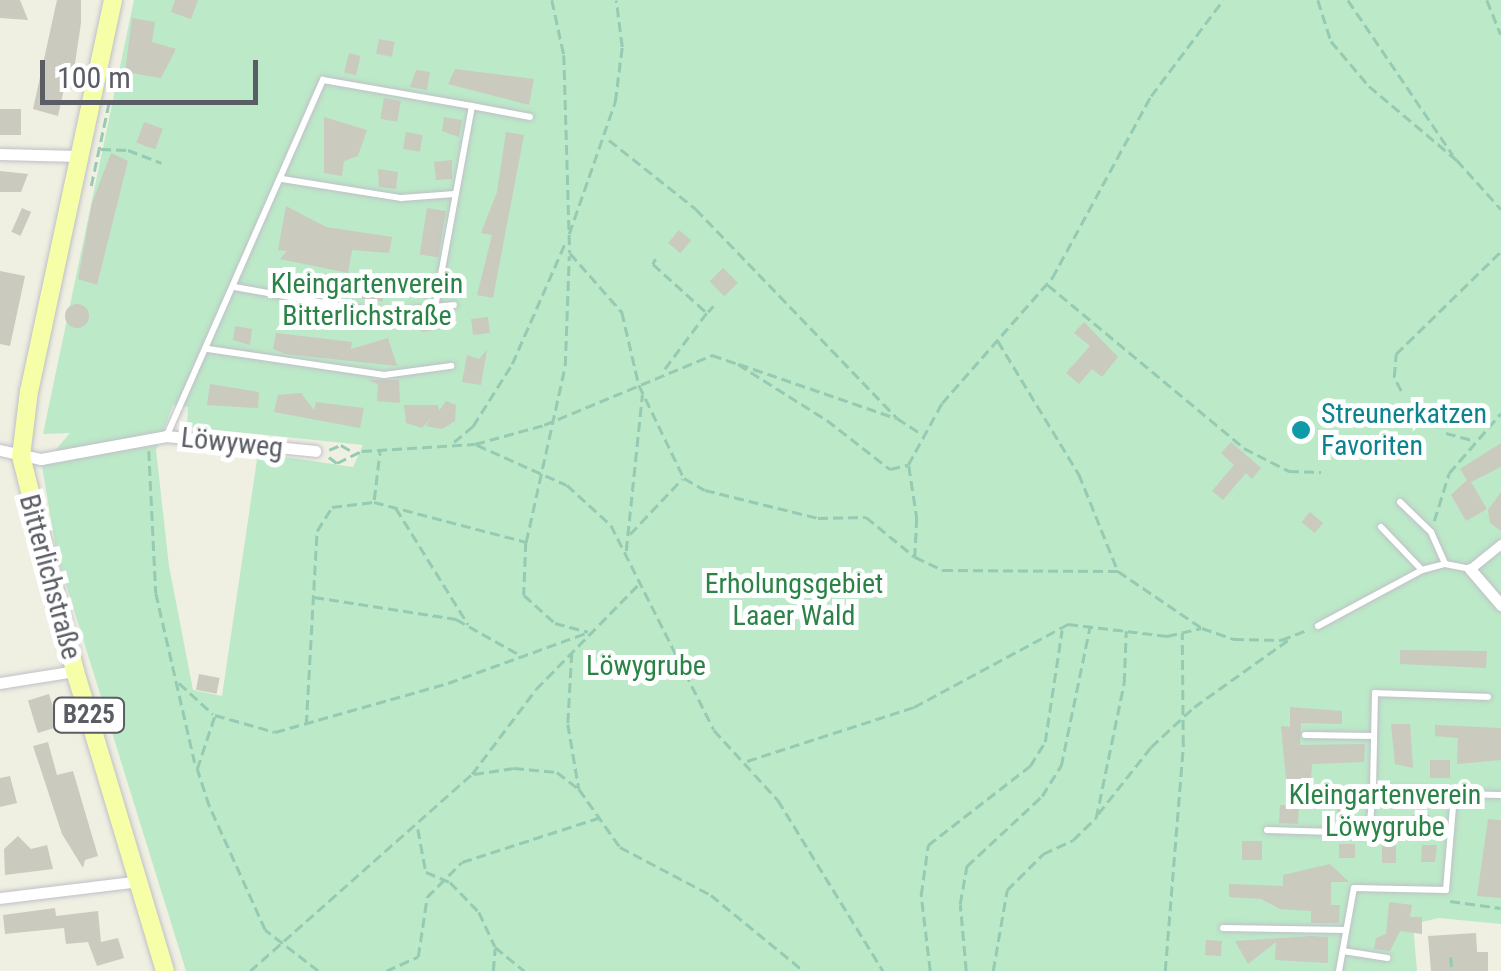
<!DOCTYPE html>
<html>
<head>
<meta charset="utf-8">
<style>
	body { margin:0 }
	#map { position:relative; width:1501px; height:971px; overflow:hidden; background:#efefe2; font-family:"Roboto Condensed",sans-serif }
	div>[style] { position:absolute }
	.green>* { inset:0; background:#bce9c8 }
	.building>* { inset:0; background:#cacabf; transform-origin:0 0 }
	.round { border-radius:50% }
	.path>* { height:2.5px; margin-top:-1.25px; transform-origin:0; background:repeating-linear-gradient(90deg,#95cbb2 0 10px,transparent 0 15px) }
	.roads { filter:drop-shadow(0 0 2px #bfc0c7) drop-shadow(0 0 2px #bfc0c7) }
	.service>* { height:6px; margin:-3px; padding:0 3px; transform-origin:3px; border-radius:3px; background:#fff }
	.pedestrian>* { height:9px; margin:-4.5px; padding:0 4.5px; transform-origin:4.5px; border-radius:4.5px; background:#fff }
	.minor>* { height:11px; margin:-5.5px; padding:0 5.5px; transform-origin:5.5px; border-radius:5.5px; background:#fff }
	.primary>* { height:18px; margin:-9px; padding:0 9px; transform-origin:9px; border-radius:9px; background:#f6ffa8 }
	.dots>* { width:28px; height:28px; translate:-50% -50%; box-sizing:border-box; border:5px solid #fff; border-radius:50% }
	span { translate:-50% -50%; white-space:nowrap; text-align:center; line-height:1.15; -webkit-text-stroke:10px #fff; paint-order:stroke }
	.shield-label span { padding:2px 8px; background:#fff; border:2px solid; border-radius:8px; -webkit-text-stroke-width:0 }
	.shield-label { font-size:25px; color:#5b5d65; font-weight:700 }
	.park-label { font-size:28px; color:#2b8347 }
	.culture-label { font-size:28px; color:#0d838f }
	.left { translate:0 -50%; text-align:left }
	.street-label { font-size:28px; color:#5b5d65 }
	.scale { position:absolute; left:40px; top:60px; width:218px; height:45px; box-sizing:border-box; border:5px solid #5b5d65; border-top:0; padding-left:12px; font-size:30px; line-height:35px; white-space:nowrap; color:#5b5d65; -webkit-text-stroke:8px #fff; paint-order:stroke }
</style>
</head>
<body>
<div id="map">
	<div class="green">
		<i style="clip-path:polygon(evenodd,134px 0,1501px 0,1501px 924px,1439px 918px,1413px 924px,1417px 971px,186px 971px,57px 555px,42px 466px,70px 433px,43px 434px,134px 0,173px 405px,188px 407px,187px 427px,363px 445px,353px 467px,258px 453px,222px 696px,193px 690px,169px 566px,156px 450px,173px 405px)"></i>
	</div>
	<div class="building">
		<i style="clip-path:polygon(0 0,20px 0,28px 20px,0 18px)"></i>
		<i style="clip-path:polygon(57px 0,81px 0,81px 23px,71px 90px,64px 89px,58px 116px,33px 109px)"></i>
		<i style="clip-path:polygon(175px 0,198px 0,191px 19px,171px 12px)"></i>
		<i style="clip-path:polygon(132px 18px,155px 22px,152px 42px,176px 49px,161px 78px,125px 72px)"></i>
		<i style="left:379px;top:39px;width:16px;height:15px;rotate:11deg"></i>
		<i style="left:349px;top:53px;width:12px;height:20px;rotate:14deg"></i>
		<i style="clip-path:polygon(455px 69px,534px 79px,529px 105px,448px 84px)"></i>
		<i style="clip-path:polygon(416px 70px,430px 72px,427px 90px,410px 87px)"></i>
		<i style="left:384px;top:98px;width:17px;height:21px;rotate:10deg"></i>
		<i style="left:0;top:109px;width:21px;height:26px"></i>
		<i style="clip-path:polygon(324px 117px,367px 130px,358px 156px,344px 161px,342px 176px,324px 173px)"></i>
		<i style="clip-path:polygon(444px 117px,462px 120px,459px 137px,442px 131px)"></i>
		<i style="left:144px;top:122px;width:20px;height:22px;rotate:20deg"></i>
		<i style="left:406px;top:132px;width:17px;height:17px;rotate:10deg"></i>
		<i style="clip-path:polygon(506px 132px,524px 135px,493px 298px,477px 295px,492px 235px,481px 233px,497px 192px)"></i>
		<i style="clip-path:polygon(111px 153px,128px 161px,97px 285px,78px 279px,92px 203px)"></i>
		<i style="clip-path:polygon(452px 160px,452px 179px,436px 180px,434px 162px)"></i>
		<i style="clip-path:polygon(378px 169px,398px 172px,396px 189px,379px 187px)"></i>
		<i style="clip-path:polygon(0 171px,28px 174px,21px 192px,0 192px)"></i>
		<i style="clip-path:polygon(286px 206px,326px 227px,392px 237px,389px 253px,352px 250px,348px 273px,280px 259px,287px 251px,278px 250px)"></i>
		<i style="left:22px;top:208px;width:10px;height:26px;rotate:24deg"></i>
		<i style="left:427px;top:208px;width:19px;height:47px;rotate:9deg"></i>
		<i style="left:679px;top:230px;width:16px;height:17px;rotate:40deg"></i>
		<i style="left:723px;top:268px;width:21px;height:19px;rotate:45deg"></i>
		<i style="clip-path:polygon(0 271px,25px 276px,10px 346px,0 344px)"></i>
		<i style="left:414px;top:279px;width:18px;height:17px;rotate:13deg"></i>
		<i style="left:358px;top:282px;width:27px;height:16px;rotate:8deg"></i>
		<i class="round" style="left:65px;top:304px;width:24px;height:24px"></i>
		<i style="left:449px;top:313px;width:15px;height:30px;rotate:82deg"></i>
		<i style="left:488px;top:317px;width:16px;height:17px;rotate:83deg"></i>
		<i style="clip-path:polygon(1084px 322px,1118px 357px,1102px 377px,1092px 369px,1079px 384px,1066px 373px,1090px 346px,1074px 333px)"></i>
		<i style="clip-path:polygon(235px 326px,252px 329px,250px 345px,233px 340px)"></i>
		<i style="clip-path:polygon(276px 333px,352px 342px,351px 349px,388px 338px,397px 366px,286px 354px,273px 349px)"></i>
		<i style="clip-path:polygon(487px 350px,481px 385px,462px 382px,467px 355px,479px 359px)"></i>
		<i style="clip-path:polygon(368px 380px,399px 380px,400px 403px,377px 401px,378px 384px)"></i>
		<i style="clip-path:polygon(210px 384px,259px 392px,258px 408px,207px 405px)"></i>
		<i style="clip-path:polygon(301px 393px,314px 410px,316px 402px,364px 408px,360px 428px,274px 412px,278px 395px)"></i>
		<i style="clip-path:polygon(446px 401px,456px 405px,455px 421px,442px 429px,426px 426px,430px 419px,422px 428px,406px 423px,404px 405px,438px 405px,439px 411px)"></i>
		<i style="clip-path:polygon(1231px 442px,1261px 468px,1252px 479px,1246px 473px,1223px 500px,1212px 491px,1234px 465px,1221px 453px)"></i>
		<i style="clip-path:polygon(1501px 443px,1501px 467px,1471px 482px,1487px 509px,1466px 521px,1451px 495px,1467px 480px,1460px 469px)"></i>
		<i style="clip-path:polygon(1501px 492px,1501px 531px,1490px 523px,1488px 510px)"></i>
		<i style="left:1310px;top:512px;width:17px;height:13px;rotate:40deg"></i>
		<i style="clip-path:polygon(1400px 650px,1487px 651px,1486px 668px,1400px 664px)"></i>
		<i style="left:199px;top:674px;width:21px;height:16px;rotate:11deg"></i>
		<i style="left:49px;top:694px;width:34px;height:22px;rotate:73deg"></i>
		<i style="clip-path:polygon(1290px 707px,1342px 711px,1342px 724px,1301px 723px,1300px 745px,1365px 744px,1364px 762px,1312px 764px,1311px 781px,1286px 780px,1281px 726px,1290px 727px)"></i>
		<i style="clip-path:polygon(1391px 724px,1410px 724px,1413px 768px,1395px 764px)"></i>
		<i style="clip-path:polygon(1435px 725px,1501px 728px,1501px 760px,1457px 764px,1458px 738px,1435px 736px)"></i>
		<i style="clip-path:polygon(48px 742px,57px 775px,73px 771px,98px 856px,85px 860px,83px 868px,62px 834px,33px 746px)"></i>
		<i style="left:1430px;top:760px;width:20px;height:18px"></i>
		<i style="clip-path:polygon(10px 776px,17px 803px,0 807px,0 778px)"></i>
		<i style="clip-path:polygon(1305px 788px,1351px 788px,1350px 817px,1337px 816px,1337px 805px,1305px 804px)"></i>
		<i style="left:1280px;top:805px;width:19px;height:18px;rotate:3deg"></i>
		<i style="left:1412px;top:815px;width:18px;height:25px"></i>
		<i style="clip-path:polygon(1488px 819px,1501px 820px,1501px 898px,1477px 896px)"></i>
		<i style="left:1382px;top:834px;width:14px;height:29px"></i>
		<i style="clip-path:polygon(18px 836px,31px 849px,47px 845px,53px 869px,5px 875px,4px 849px)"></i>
		<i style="left:1242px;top:841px;width:20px;height:19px"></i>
		<i style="left:1339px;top:844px;width:16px;height:14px"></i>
		<i style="clip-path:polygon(1422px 845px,1437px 845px,1435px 862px,1421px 862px)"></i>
		<i style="clip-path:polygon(1330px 864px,1349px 882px,1331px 882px,1331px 905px,1340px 905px,1339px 923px,1311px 923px,1311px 911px,1280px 909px,1261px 899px,1229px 897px,1229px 884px,1283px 886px,1283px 875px)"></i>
		<i style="clip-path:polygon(1389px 902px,1412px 905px,1410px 917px,1422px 917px,1422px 934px,1400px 931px,1390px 951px,1374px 949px,1376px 938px,1386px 934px)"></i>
		<i style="clip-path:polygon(55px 908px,56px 916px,98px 911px,101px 942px,118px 938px,124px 958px,97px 966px,88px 942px,66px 944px,64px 928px,5px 934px,3px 915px)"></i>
		<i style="clip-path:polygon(1476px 933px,1477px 952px,1488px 952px,1488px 971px,1431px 971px,1428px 936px)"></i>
		<i style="clip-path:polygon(1311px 936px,1328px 937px,1328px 963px,1275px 960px,1276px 942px,1248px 964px,1235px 941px)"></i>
		<i style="left:1206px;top:940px;width:16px;height:15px;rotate:4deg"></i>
	</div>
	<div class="path">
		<i style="left:552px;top:0;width:56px;rotate:77.7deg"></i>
		<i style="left:564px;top:55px;width:198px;rotate:88.3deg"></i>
		<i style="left:570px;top:253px;width:79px;rotate:48.6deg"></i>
		<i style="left:622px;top:312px;width:75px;rotate:76.9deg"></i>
		<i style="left:639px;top:385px;width:103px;rotate:64.2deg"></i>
		<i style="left:684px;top:478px;width:24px;rotate:30deg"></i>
		<i style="left:705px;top:490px;width:116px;rotate:13.9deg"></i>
		<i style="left:818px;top:518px;width:48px;rotate:-1.2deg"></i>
		<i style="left:866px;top:517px;width:63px;rotate:39.2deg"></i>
		<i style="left:915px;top:557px;width:31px;rotate:25deg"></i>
		<i style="left:943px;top:570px;width:175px;rotate:0.3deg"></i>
		<i style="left:1118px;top:571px;width:102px;rotate:34.2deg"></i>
		<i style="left:1202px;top:628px;width:34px;rotate:19deg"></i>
		<i style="left:1234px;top:639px;width:47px;rotate:1.2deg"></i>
		<i style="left:1281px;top:640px;width:28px;rotate:-21deg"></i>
		<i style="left:1318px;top:0;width:43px;rotate:72.4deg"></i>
		<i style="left:1331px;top:41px;width:59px;rotate:49.8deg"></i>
		<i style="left:1369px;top:86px;width:115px;rotate:40.1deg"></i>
		<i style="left:1457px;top:160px;width:66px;rotate:48.1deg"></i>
		<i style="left:1348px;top:0;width:187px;rotate:55.9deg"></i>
		<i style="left:1487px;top:0;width:37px;rotate:68deg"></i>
		<i style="left:609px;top:140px;width:111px;rotate:38.4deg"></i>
		<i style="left:696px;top:209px;width:290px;rotate:46.1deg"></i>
		<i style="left:897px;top:418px;width:30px;rotate:33deg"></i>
		<i style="left:101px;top:149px;width:27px;rotate:2deg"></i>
		<i style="left:128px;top:150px;width:36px;rotate:21deg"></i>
		<i style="left:91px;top:186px;width:86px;rotate:-77.9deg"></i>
		<i style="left:569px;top:234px;width:140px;rotate:-70.8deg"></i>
		<i style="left:615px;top:102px;width:55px;rotate:-82.7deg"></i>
		<i style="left:622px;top:47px;width:47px;rotate:-97.3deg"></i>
		<i style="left:656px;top:259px;width:6px;rotate:121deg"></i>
		<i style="left:653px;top:264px;width:73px;rotate:42.2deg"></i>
		<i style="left:707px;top:313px;width:74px;rotate:126.7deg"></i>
		<i style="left:1048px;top:285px;width:255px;rotate:39.7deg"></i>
		<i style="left:1244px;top:448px;width:51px;rotate:27.1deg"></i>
		<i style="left:1289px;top:471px;width:32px;rotate:2deg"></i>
		<i style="left:708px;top:312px;width:8px;rotate:-50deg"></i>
		<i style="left:998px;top:341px;width:156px;rotate:58.7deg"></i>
		<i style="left:1079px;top:474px;width:105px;rotate:68.1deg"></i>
		<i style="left:739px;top:364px;width:166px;rotate:19deg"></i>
		<i style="left:1401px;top:391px;width:16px;rotate:-117deg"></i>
		<i style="left:1394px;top:377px;width:23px;rotate:-85deg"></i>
		<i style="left:1396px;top:354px;width:147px;rotate:-44.4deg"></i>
		<i style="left:1446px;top:433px;width:28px;rotate:15deg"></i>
		<i style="left:454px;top:442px;width:25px;rotate:-40deg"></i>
		<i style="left:473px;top:426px;width:73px;rotate:-57.8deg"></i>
		<i style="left:512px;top:364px;width:134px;rotate:-66.3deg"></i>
		<i style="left:477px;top:445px;width:98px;rotate:24deg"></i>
		<i style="left:567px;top:485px;width:59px;rotate:42.3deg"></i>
		<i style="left:611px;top:525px;width:229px;rotate:63.3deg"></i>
		<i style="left:714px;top:730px;width:95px;rotate:47.6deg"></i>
		<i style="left:778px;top:800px;width:201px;rotate:58.4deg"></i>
		<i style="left:329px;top:450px;width:13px;rotate:-23deg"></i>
		<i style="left:341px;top:445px;width:14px;rotate:30deg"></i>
		<i style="left:149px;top:451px;width:142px;rotate:87.2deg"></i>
		<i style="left:156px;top:593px;width:174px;rotate:77.1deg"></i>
		<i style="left:329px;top:457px;width:10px;rotate:37deg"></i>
		<i style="left:337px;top:463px;width:28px;rotate:-26deg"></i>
		<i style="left:362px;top:451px;width:113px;rotate:-3.5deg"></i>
		<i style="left:475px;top:444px;width:72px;rotate:-15.4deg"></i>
		<i style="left:544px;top:425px;width:182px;rotate:-22.6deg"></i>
		<i style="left:712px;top:355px;width:28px;rotate:19deg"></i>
		<i style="left:738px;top:364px;width:105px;rotate:32.2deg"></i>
		<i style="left:827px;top:420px;width:80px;rotate:37.9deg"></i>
		<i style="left:890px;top:469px;width:18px;rotate:-13deg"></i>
		<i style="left:908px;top:465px;width:71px;rotate:-61.3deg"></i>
		<i style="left:942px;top:403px;width:167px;rotate:-48.7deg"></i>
		<i style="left:1052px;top:278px;width:207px;rotate:-61.5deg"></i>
		<i style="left:1151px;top:96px;width:120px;rotate:-53.1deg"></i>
		<i style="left:909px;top:466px;width:53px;rotate:81.3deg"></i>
		<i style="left:917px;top:518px;width:39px;rotate:93deg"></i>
		<i style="left:374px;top:500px;width:50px;rotate:-83.2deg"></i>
		<i style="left:396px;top:508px;width:137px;rotate:58.2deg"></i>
		<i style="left:1434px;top:521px;width:50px;rotate:-72.6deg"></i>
		<i style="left:1449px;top:473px;width:79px;rotate:-49.1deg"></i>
		<i style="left:630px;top:534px;width:76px;rotate:-46.6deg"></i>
		<i style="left:526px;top:542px;width:53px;rotate:92.2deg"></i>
		<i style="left:524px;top:595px;width:42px;rotate:42.1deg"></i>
		<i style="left:555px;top:623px;width:34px;rotate:15deg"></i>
		<i style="left:626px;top:551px;width:157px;rotate:-84.1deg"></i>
		<i style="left:314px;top:597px;width:144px;rotate:8.8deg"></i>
		<i style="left:456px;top:619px;width:73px;rotate:29.4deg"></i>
		<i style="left:572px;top:653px;width:71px;rotate:93.2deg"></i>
		<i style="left:568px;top:724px;width:66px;rotate:80.4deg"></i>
		<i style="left:579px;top:789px;width:71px;rotate:54.7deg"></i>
		<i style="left:620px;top:847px;width:103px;rotate:27.8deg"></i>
		<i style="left:711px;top:895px;width:120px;rotate:39.3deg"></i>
		<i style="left:179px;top:683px;width:46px;rotate:42.4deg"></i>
		<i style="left:306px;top:725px;width:194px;rotate:-86.8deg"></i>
		<i style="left:317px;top:531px;width:28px;rotate:-58deg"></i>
		<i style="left:332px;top:507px;width:42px;rotate:-6.8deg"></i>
		<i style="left:374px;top:502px;width:157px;rotate:14.7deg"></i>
		<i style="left:526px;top:542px;width:180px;rotate:-77.5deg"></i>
		<i style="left:565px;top:366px;width:110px;rotate:-87.9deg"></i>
		<i style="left:747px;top:761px;width:176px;rotate:-17.9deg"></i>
		<i style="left:914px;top:707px;width:175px;rotate:-28.3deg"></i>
		<i style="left:1068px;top:624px;width:100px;rotate:6.9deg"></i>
		<i style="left:1167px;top:636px;width:35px;rotate:-13deg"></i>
		<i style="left:474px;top:774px;width:40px;rotate:-8.5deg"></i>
		<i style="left:514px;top:768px;width:43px;rotate:5.3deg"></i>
		<i style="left:557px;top:772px;width:28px;rotate:38deg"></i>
		<i style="left:1098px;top:814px;width:85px;rotate:-51.7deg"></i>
		<i style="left:1151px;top:747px;width:59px;rotate:-42.9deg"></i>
		<i style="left:1194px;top:707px;width:115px;rotate:-35.5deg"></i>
		<i style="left:418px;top:829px;width:44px;rotate:79.5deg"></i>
		<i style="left:426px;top:872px;width:26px;rotate:23deg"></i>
		<i style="left:450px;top:882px;width:42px;rotate:46deg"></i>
		<i style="left:479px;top:912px;width:38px;rotate:65deg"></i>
		<i style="left:495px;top:947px;width:38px;rotate:39deg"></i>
		<i style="left:1450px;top:901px;width:51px;rotate:7.8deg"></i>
		<i style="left:1451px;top:957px;width:14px;rotate:86deg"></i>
		<i style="left:250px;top:971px;width:297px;rotate:-41.6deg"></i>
		<i style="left:472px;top:774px;width:106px;rotate:-53deg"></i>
		<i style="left:536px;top:689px;width:146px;rotate:-45.6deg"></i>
		<i style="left:318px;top:971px;width:67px;rotate:-142.3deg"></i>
		<i style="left:265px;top:930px;width:136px;rotate:-114.3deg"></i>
		<i style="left:209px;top:806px;width:39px;rotate:-108deg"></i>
		<i style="left:197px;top:769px;width:57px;rotate:-71.6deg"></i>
		<i style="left:215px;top:715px;width:62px;rotate:15.8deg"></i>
		<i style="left:275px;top:732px;width:180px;rotate:-15.8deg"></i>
		<i style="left:448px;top:683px;width:150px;rotate:-19.9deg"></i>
		<i style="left:386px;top:971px;width:35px;rotate:-24deg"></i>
		<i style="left:418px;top:957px;width:61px;rotate:-81.5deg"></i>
		<i style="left:427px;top:897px;width:49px;rotate:-45deg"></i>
		<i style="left:462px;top:862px;width:143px;rotate:-17.9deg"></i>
		<i style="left:493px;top:971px;width:22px;rotate:-85deg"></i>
		<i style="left:930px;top:971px;width:77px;rotate:-96.8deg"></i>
		<i style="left:921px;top:895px;width:50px;rotate:-82deg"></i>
		<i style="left:928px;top:845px;width:129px;rotate:-37.8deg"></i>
		<i style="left:1030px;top:766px;width:28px;rotate:-58deg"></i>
		<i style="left:1045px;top:742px;width:113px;rotate:-81.4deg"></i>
		<i style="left:966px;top:971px;width:67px;rotate:-95.1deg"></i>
		<i style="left:960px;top:904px;width:39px;rotate:-80deg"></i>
		<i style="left:967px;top:866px;width:103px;rotate:-43deg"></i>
		<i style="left:1042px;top:796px;width:36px;rotate:-58deg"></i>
		<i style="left:1061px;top:766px;width:143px;rotate:-78.3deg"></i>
		<i style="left:993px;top:971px;width:82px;rotate:-80.2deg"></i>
		<i style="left:1007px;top:890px;width:51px;rotate:-45deg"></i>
		<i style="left:1043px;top:854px;width:33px;rotate:-25deg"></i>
		<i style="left:1073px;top:840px;width:32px;rotate:-44deg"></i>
		<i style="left:1096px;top:818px;width:138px;rotate:-78.3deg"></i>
		<i style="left:1124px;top:683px;width:52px;rotate:-87.8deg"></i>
		<i style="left:1165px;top:971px;width:227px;rotate:-85.4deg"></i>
		<i style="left:1183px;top:745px;width:112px;rotate:-90.5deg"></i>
	</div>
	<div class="roads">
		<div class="service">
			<i style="left:472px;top:106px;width:59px;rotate:10.7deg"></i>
			<i style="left:282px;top:179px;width:121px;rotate:9.1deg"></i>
			<i style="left:401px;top:198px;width:54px;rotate:-4.2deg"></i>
			<i style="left:435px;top:307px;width:19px;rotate:-6deg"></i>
			<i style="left:208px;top:349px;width:178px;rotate:8.4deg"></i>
			<i style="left:384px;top:375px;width:68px;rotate:-7.7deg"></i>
			<i style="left:167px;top:435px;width:388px;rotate:-66.3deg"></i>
			<i style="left:323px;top:80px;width:151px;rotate:9.9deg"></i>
			<i style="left:472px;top:106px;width:204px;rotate:100.4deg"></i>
			<i style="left:435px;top:307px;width:49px;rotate:171.9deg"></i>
			<i style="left:386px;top:314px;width:154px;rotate:-169.9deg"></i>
			<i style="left:1400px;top:502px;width:43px;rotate:44.1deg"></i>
			<i style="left:1431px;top:532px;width:35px;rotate:66deg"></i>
			<i style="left:1381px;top:527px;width:59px;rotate:46.4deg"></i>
			<i style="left:1318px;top:626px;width:118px;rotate:-28.3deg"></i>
			<i style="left:1422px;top:570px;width:24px;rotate:-15deg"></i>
			<i style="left:1445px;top:564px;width:25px;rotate:11deg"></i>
			<i style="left:1305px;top:735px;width:68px;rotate:0.8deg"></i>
			<i style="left:1373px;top:789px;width:96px;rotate:-88.8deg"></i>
			<i style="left:1375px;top:693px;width:113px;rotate:2deg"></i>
			<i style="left:1267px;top:830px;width:102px;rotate:1.7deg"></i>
			<i style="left:1369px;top:833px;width:44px;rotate:-84.8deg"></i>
			<i style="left:1373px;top:789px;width:81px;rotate:3.5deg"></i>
			<i style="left:1223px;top:928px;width:123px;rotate:0.9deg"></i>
			<i style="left:1343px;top:951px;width:45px;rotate:9deg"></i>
			<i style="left:1339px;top:971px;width:84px;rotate:-79.8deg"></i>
			<i style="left:1354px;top:888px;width:92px;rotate:1.2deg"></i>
			<i style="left:1446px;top:890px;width:96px;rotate:-85.2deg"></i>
			<i style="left:1454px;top:794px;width:47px;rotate:1.2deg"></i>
		</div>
		<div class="pedestrian">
			<i style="left:1470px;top:569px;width:40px;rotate:-39deg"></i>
		</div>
		<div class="minor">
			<i style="left:0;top:154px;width:78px;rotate:1.5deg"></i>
			<i style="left:0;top:450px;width:42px;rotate:12.4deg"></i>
			<i style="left:41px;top:459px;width:127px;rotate:-10.4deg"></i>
			<i style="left:166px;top:436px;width:150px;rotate:5.7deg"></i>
			<i style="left:1470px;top:569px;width:48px;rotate:49.3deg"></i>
			<i style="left:0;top:683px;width:76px;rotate:-9.1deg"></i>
			<i style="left:0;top:898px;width:141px;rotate:-6.9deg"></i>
		</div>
		<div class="primary">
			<i style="left:113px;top:0;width:400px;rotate:102.1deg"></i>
			<i style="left:29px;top:391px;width:65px;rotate:97deg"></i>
			<i style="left:21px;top:456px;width:222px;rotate:75.9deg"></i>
			<i style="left:75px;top:671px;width:313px;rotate:73.3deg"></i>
		</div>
	</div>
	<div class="dots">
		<i style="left:1301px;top:430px;background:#0f9aa8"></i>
	</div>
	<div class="shield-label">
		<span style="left:89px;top:715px">B225</span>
	</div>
	<div class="park-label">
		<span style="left:367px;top:300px">Kleingartenverein<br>Bitterlichstraße</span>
		<span style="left:794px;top:600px">Erholungsgebiet<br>Laaer Wald</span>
		<span style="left:646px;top:666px">Löwygrube</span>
		<span style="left:1385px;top:811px">Kleingartenverein<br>Löwygrube</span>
	</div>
	<div class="culture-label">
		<span class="left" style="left:1321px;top:430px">Streunerkatzen<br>Favoriten</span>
	</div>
	<div class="street-label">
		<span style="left:232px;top:443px;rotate:6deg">Löwyweg</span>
		<span style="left:50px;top:577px;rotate:75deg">Bitterlichstraße</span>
	</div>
	<div class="scale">100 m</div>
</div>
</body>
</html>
